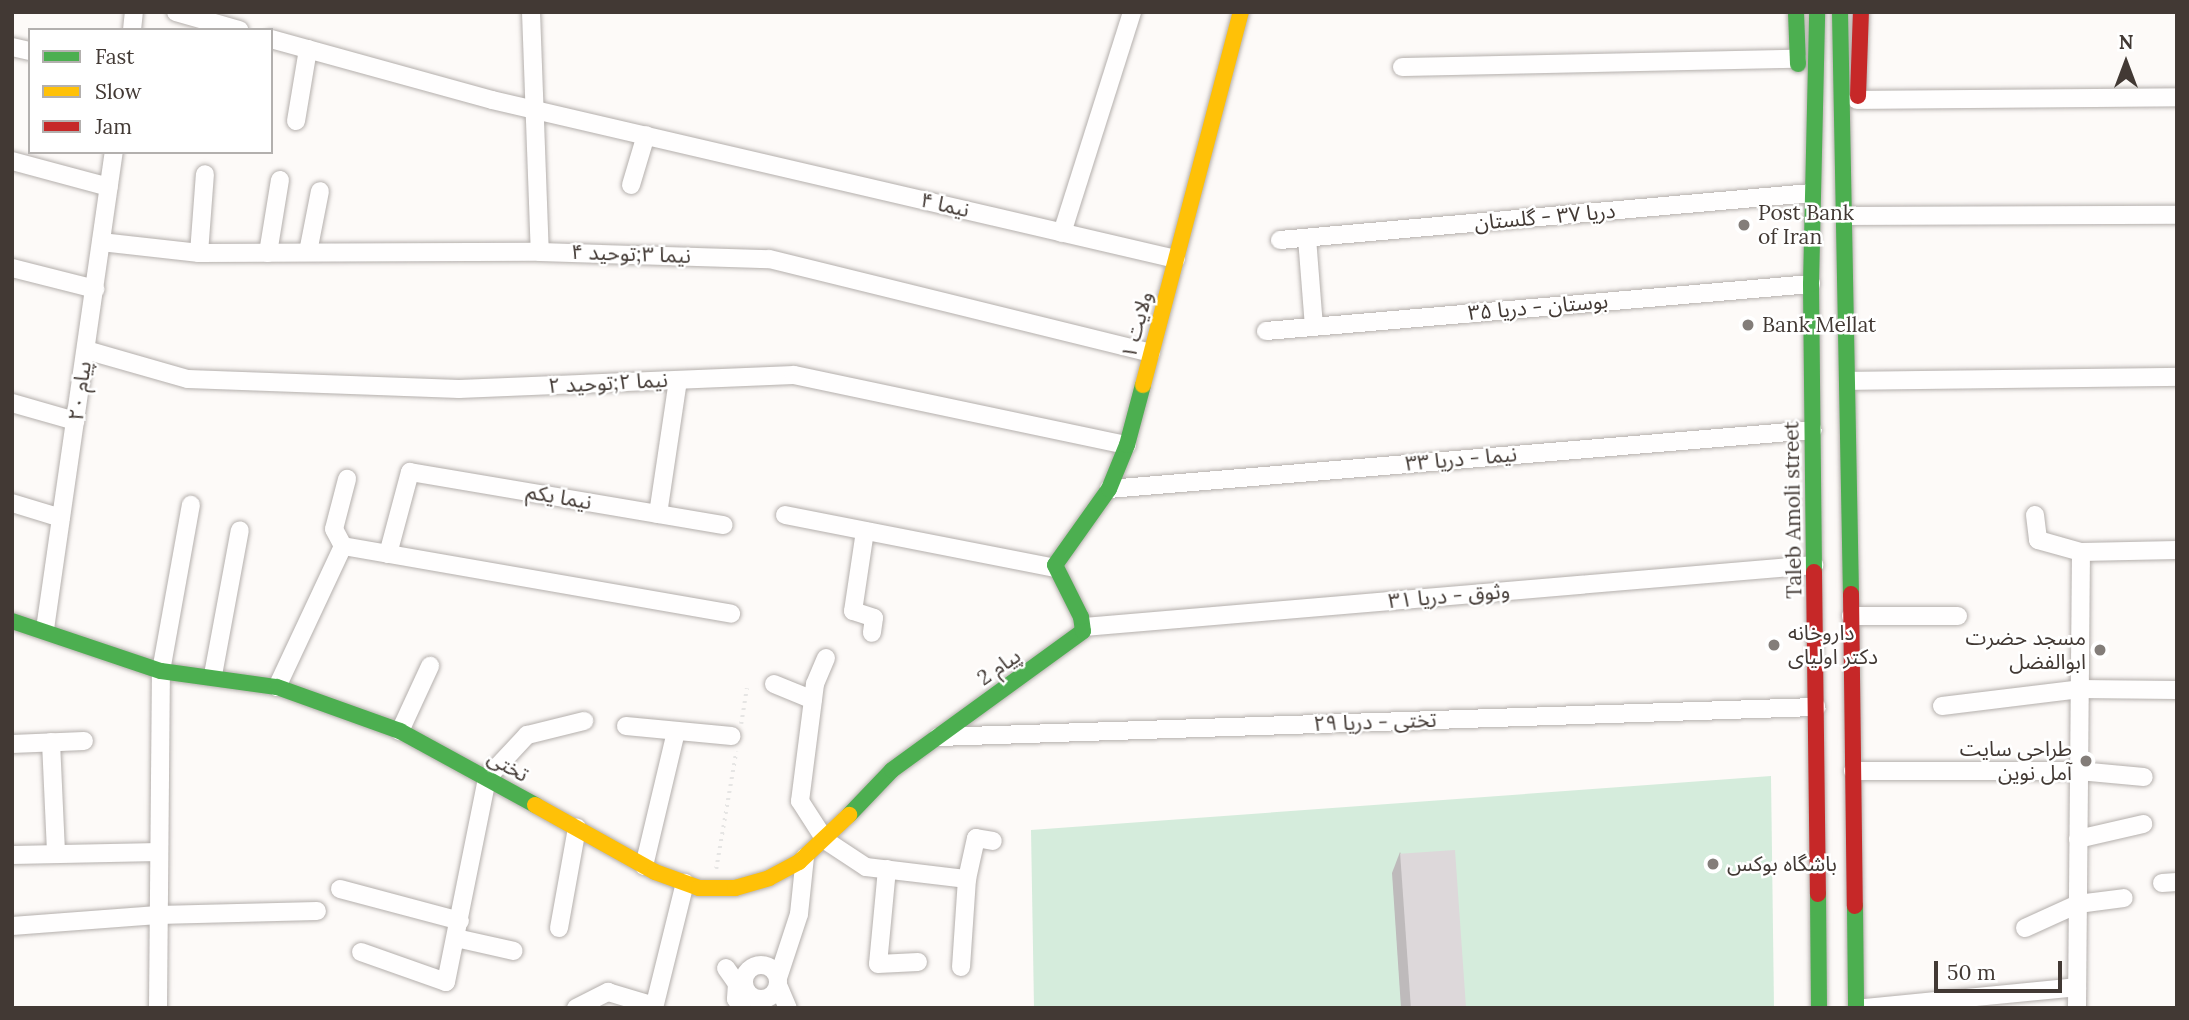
<!DOCTYPE html>
<html>
<head>
<meta charset="utf-8">
<style>
	body { margin:0 }
	#map { position:relative; width:2189px; height:1020px; overflow:hidden; background:#fdfaf8; font-family:Lora,"Noto Sans Arabic",serif }
	div>[style] { position:absolute }
	.green>* { inset:0; background:#d5ecdc }
	.path>* { height:3.5px; margin-top:-1.75px; transform-origin:0; background:repeating-linear-gradient(90deg,#e6e5e4 0 2px,transparent 0 7px) }
	.roads { filter:drop-shadow(0 0 2px #b4afac) drop-shadow(0 0 2px #b4afac) }
	.street>* { height:18px; margin:-9px; padding:0 9px; transform-origin:9px; border-radius:9px; background:#fffefe }
	.street>.ring { margin:-9px; padding:0; box-sizing:content-box; background:none; border:18px solid #fffefe; border-radius:50% }
	.fast>* { height:16px; margin:-8px; padding:0 8px; transform-origin:8px; border-radius:8px; background:#4caf50 }
	.slow>* { height:16px; margin:-8px; padding:0 8px; transform-origin:8px; border-radius:8px; background:#ffc107 }
	.jam>* { height:16px; margin:-8px; padding:0 8px; transform-origin:8px; border-radius:8px; background:#c62828 }
	.wall>* { inset:0; background:#bebabb }
	.building>* { inset:0; background:#ddd8da; transform-origin:0 0 }
	.dots>* { width:19px; height:19px; translate:-50% -50%; box-sizing:border-box; border:4px solid #fff; border-radius:50% }
	span { translate:-50% -50%; white-space:nowrap; text-align:center; line-height:1.15; -webkit-text-stroke:5px #fff; paint-order:stroke }
	.street-label { font-size:21px; color:#423934 }
	.poi-label { font-size:21px; color:#423934 }
	.left { translate:0 -50%; text-align:left }
	.right { translate:-100% -50%; text-align:right }
	.frame { position:absolute; inset:0; border:14px solid #423934; pointer-events:none }
	.legend { position:absolute; left:28px; top:28px; width:245px; height:126px; box-sizing:border-box; background:#fff; border:2px solid #b3b0ae; margin:0; padding:9px 12px; list-style:none; font-size:21px; color:#423934 }
	.legend li { display:flex; align-items:center; gap:14px; height:35px }
	.legend b { width:35px; border:2px solid #b3b0ae }
	.north { position:absolute; left:2091px; top:28px; width:70px; height:70px; -webkit-text-stroke:5px #fff; paint-order:stroke; rotate:0deg; font-size:19px; font-weight:700; line-height:28px; text-align:center; color:#423934 }
	.north::after { content:''; display:block; margin:auto; width:24px; height:32px; background:#423934; clip-path:polygon(50% 0,100% 100%,50% 72%,0 100%) }
	.scale { position:absolute; left:1934px; top:961px; width:128px; height:32px; box-sizing:border-box; border:4px solid #423934; border-top:0; padding-left:9px; font-size:21px; line-height:24px; white-space:nowrap; color:#423934; -webkit-text-stroke:5px #fff; paint-order:stroke }
</style>
</head>
<body>
<div id="map">
	<div class="green">
		<i style="clip-path:polygon(1771px 776px,1774px 1008px,1034px 1008px,1031px 830px)"></i>
	</div>
	<div class="path">
		<i style="left:741px;top:724px;width:36px;rotate:-81deg"></i>
		<i style="left:716px;top:869px;width:119px;rotate:-80.3deg"></i>
	</div>
	<div class="roads">
		<div class="street">
			<i style="left:176px;top:12px;width:66px;rotate:15.9deg"></i>
			<i style="left:531px;top:12px;width:240px;rotate:87.9deg"></i>
			<i style="left:132px;top:30px;width:18px;rotate:-84deg"></i>
			<i style="left:271px;top:39px;width:229px;rotate:15.4deg"></i>
			<i style="left:492px;top:100px;width:702px;rotate:13.09deg"></i>
			<i style="left:12px;top:47px;width:18px;rotate:13deg"></i>
			<i style="left:1402px;top:67px;width:395px;rotate:-1.2deg"></i>
			<i style="left:1857px;top:100px;width:320px;rotate:-0.5deg"></i>
			<i style="left:296px;top:121px;width:73px;rotate:-80.5deg"></i>
			<i style="left:12px;top:161px;width:100px;rotate:15deg"></i>
			<i style="left:631px;top:185px;width:52px;rotate:-73.3deg"></i>
			<i style="left:1845px;top:216px;width:332px;rotate:-0.2deg"></i>
			<i style="left:1062px;top:233px;width:232px;rotate:-72.4deg"></i>
			<i style="left:1307px;top:238px;width:88px;rotate:85.5deg"></i>
			<i style="left:1280px;top:240px;width:533px;rotate:-5.06deg"></i>
			<i style="left:101px;top:242px;width:99px;rotate:6.4deg"></i>
			<i style="left:199px;top:253px;width:341px;rotate:-0.2deg"></i>
			<i style="left:540px;top:252px;width:229px;rotate:1.8deg"></i>
			<i style="left:769px;top:259px;width:393px;rotate:13.8deg"></i>
			<i style="left:308px;top:252px;width:62px;rotate:-78.9deg"></i>
			<i style="left:199px;top:253px;width:79px;rotate:-85.7deg"></i>
			<i style="left:268px;top:253px;width:74px;rotate:-80.7deg"></i>
			<i style="left:12px;top:268px;width:86px;rotate:14.2deg"></i>
			<i style="left:1266px;top:331px;width:547px;rotate:-4.93deg"></i>
			<i style="left:86px;top:350px;width:106px;rotate:15.9deg"></i>
			<i style="left:188px;top:379px;width:271px;rotate:2.1deg"></i>
			<i style="left:459px;top:389px;width:335px;rotate:-2.4deg"></i>
			<i style="left:794px;top:375px;width:340px;rotate:11.9deg"></i>
			<i style="left:1848px;top:381px;width:329px;rotate:-0.7deg"></i>
			<i style="left:12px;top:403px;width:66px;rotate:15.9deg"></i>
			<i style="left:1109px;top:489px;width:706px;rotate:-4.79deg"></i>
			<i style="left:12px;top:503px;width:51px;rotate:17deg"></i>
			<i style="left:658px;top:514px;width:135px;rotate:-81.5deg"></i>
			<i style="left:785px;top:515px;width:275px;rotate:11.1deg"></i>
			<i style="left:2035px;top:515px;width:25px;rotate:83deg"></i>
			<i style="left:2038px;top:540px;width:45px;rotate:15.6deg"></i>
			<i style="left:2081px;top:552px;width:96px;rotate:-1.2deg"></i>
			<i style="left:865px;top:531px;width:81px;rotate:98.5deg"></i>
			<i style="left:853px;top:611px;width:22px;rotate:18deg"></i>
			<i style="left:874px;top:618px;width:15px;rotate:98deg"></i>
			<i style="left:343px;top:546px;width:394px;rotate:9.9deg"></i>
			<i style="left:343px;top:546px;width:19px;rotate:-118deg"></i>
			<i style="left:334px;top:529px;width:52px;rotate:-75.4deg"></i>
			<i style="left:388px;top:554px;width:85px;rotate:-75deg"></i>
			<i style="left:410px;top:472px;width:318px;rotate:9.6deg"></i>
			<i style="left:1851px;top:616px;width:107px"></i>
			<i style="left:1084px;top:627px;width:733px;rotate:-4.85deg"></i>
			<i style="left:45px;top:629px;width:482px;rotate:-81.8deg"></i>
			<i style="left:826px;top:658px;width:28px;rotate:113deg"></i>
			<i style="left:815px;top:684px;width:118px;rotate:97.3deg"></i>
			<i style="left:800px;top:801px;width:46px;rotate:57.3deg"></i>
			<i style="left:825px;top:840px;width:49px;rotate:33.4deg"></i>
			<i style="left:866px;top:867px;width:102px;rotate:6.8deg"></i>
			<i style="left:967px;top:879px;width:42px;rotate:-77.6deg"></i>
			<i style="left:976px;top:838px;width:17px;rotate:10deg"></i>
			<i style="left:213px;top:675px;width:147px;rotate:-79.5deg"></i>
			<i style="left:774px;top:684px;width:42px;rotate:22.3deg"></i>
			<i style="left:277px;top:687px;width:156px;rotate:-64.9deg"></i>
			<i style="left:1942px;top:706px;width:139px;rotate:-7deg"></i>
			<i style="left:2080px;top:689px;width:97px;rotate:0.6deg"></i>
			<i style="left:626px;top:726px;width:106px;rotate:5.4deg"></i>
			<i style="left:400px;top:731px;width:72px;rotate:-65.2deg"></i>
			<i style="left:938px;top:737px;width:879px;rotate:-1.96deg"></i>
			<i style="left:51px;top:742px;width:112px;rotate:87.4deg"></i>
			<i style="left:12px;top:744px;width:72px;rotate:-2.4deg"></i>
			<i style="left:1853px;top:771px;width:226px"></i>
			<i style="left:2079px;top:771px;width:65px;rotate:5.3deg"></i>
			<i style="left:2078px;top:839px;width:67px;rotate:-13deg"></i>
			<i style="left:12px;top:855px;width:147px;rotate:-1.2deg"></i>
			<i style="left:644px;top:866px;width:138px;rotate:-76.6deg"></i>
			<i style="left:887px;top:869px;width:95px;rotate:95.4deg"></i>
			<i style="left:878px;top:964px;width:40px;rotate:-2.9deg"></i>
			<i style="left:2162px;top:883px;width:15px;rotate:-4deg"></i>
			<i style="left:340px;top:889px;width:124px;rotate:14.9deg"></i>
			<i style="left:12px;top:926px;width:146px;rotate:-4.3deg"></i>
			<i style="left:158px;top:915px;width:159px;rotate:-1.4deg"></i>
			<i style="left:559px;top:928px;width:102px;rotate:-79.8deg"></i>
			<i style="left:2025px;top:928px;width:58px;rotate:-24.4deg"></i>
			<i style="left:2078px;top:904px;width:46px;rotate:-7.4deg"></i>
			<i style="left:456px;top:938px;width:59px;rotate:12.6deg"></i>
			<i style="left:361px;top:952px;width:90px;rotate:19.4deg"></i>
			<i style="left:446px;top:982px;width:208px;rotate:-78.6deg"></i>
			<i style="left:487px;top:778px;width:59px;rotate:-47.1deg"></i>
			<i style="left:527px;top:735px;width:59px;rotate:-13.8deg"></i>
			<i class="ring" style="left:744px;top:965px;width:16px;height:16px"></i>
			<i style="left:961px;top:967px;width:88px;rotate:-86.1deg"></i>
			<i style="left:726px;top:968px;width:19px;rotate:55deg"></i>
			<i style="left:737px;top:984px;width:15px;rotate:94deg"></i>
			<i style="left:736px;top:999px;width:11px;rotate:56deg"></i>
			<i style="left:778px;top:978px;width:67px;rotate:-71.8deg"></i>
			<i style="left:799px;top:914px;width:57px;rotate:-84deg"></i>
			<i style="left:778px;top:985px;width:25px;rotate:67deg"></i>
			<i style="left:158px;top:1008px;width:337px;rotate:-89.5deg"></i>
			<i style="left:161px;top:671px;width:169px;rotate:-79.8deg"></i>
			<i style="left:576px;top:1008px;width:36px;rotate:-27deg"></i>
			<i style="left:608px;top:992px;width:48px;rotate:16.9deg"></i>
			<i style="left:654px;top:1008px;width:129px;rotate:-76.1deg"></i>
			<i style="left:1864px;top:1008px;width:214px;rotate:-5.6deg"></i>
			<i style="left:2077px;top:1008px;width:456px;rotate:-89.5deg"></i>
		</div>
		<div class="fast">
			<i style="left:1796px;top:12px;width:52px;rotate:87.8deg"></i>
			<i style="left:1840px;top:12px;width:582px;rotate:88.92deg"></i>
			<i style="left:1814px;top:572px;width:288px;rotate:-90.6deg"></i>
			<i style="left:1811px;top:284px;width:272px;rotate:-88.7deg"></i>
			<i style="left:12px;top:621px;width:157px;rotate:18.6deg"></i>
			<i style="left:161px;top:671px;width:117px;rotate:7.9deg"></i>
			<i style="left:277px;top:687px;width:131px;rotate:19.7deg"></i>
			<i style="left:400px;top:731px;width:154px;rotate:28.7deg"></i>
			<i style="left:849px;top:815px;width:62px;rotate:-46.3deg"></i>
			<i style="left:892px;top:770px;width:236px;rotate:-36deg"></i>
			<i style="left:1083px;top:631px;width:14px;rotate:-98deg"></i>
			<i style="left:1081px;top:617px;width:58px;rotate:-116.6deg"></i>
			<i style="left:1055px;top:565px;width:93px;rotate:-54.6deg"></i>
			<i style="left:1109px;top:489px;width:48px;rotate:-67.8deg"></i>
			<i style="left:1127px;top:445px;width:62px;rotate:-75.1deg"></i>
			<i style="left:1818px;top:894px;width:114px;rotate:89.5deg"></i>
			<i style="left:1855px;top:906px;width:102px;rotate:89.4deg"></i>
		</div>
		<div class="slow">
			<i style="left:1143px;top:385px;width:386px;rotate:-75.3deg"></i>
			<i style="left:535px;top:805px;width:137px;rotate:29.2deg"></i>
			<i style="left:655px;top:872px;width:47px;rotate:20deg"></i>
			<i style="left:699px;top:888px;width:36px"></i>
			<i style="left:735px;top:888px;width:35px;rotate:-16deg"></i>
			<i style="left:769px;top:878px;width:34px;rotate:-28deg"></i>
			<i style="left:799px;top:862px;width:69px;rotate:-43.2deg"></i>
		</div>
		<div class="jam">
			<i style="left:1858px;top:96px;width:84px;rotate:-88deg"></i>
			<i style="left:1814px;top:572px;width:322px;rotate:89.3deg"></i>
			<i style="left:1851px;top:594px;width:312px;rotate:89.3deg"></i>
		</div>
	</div>
	<div class="wall">
		<i style="clip-path:polygon(1400px 852px,1466px 1008px,1401px 1008px,1392px 873px)"></i>
	</div>
	<div class="building">
		<i style="left:1455px;top:850px;width:158px;height:55px;rotate:86deg"></i>
	</div>
	<div class="dots">
		<i style="left:1744px;top:225px;background:#837d79"></i>
		<i style="left:1748px;top:325px;background:#837d79"></i>
		<i style="left:1774px;top:645px;background:#837d79"></i>
		<i style="left:2100px;top:650px;background:#837d79"></i>
		<i style="left:2086px;top:761px;background:#837d79"></i>
		<i style="left:1713px;top:864px;background:#837d79"></i>
	</div>
	<div class="street-label">
		<span style="left:945px;top:205px;rotate:13deg">نیما ۴</span>
		<span style="left:1545px;top:217px;rotate:-5deg">دریا ۳۷ - گلستان</span>
		<span style="left:631px;top:254px;rotate:2deg">نیما ۳;توحید ۴</span>
		<span style="left:1538px;top:307px;rotate:-5deg">بوستان - دریا ۳۵</span>
		<span style="left:1137px;top:325px;rotate:-75deg">ولایت ۱</span>
		<span style="left:608px;top:383px;rotate:-3deg">نیما ۲;توحید ۲</span>
		<span style="left:80px;top:391px;rotate:-82deg">پیام ۲۰</span>
		<span style="left:1461px;top:459px;rotate:-5deg">نیما - دریا ۳۳</span>
		<span style="left:559px;top:497px;rotate:10deg">نیما یکم</span>
		<span style="left:1793px;top:510px;rotate:-91deg">Taleb Amoli street</span>
		<span style="left:1449px;top:596px;rotate:-5deg">وثوق - دریا ۳۱</span>
		<span style="left:999px;top:667px;rotate:-35deg">پیام 2</span>
		<span style="left:1375px;top:722px;rotate:-2deg">تختی - دریا ۲۹</span>
		<span style="left:508px;top:766px;rotate:29deg">تختی</span>
	</div>
	<div class="poi-label">
		<span class="left" style="left:1758px;top:225px">Post Bank<br>of Iran</span>
		<span class="left" style="left:1762px;top:325px">Bank Mellat</span>
		<span class="left" style="left:1788px;top:645px">داروخانه<br>دکتر اولیای</span>
		<span class="right" style="left:2086px;top:650px">مسجد حضرت<br>ابوالفضل</span>
		<span class="right" style="left:2072px;top:761px">طراحی سایت<br>آمل نوین</span>
		<span class="left" style="left:1727px;top:864px">باشگاه‌ بوکس</span>
	</div>
	<div class="frame"></div>
	<ul class="legend">
	<li><b style="height:9px;background:#4caf50"></b>Fast</li>
	<li><b style="height:9px;background:#ffc107"></b>Slow</li>
	<li><b style="height:9px;background:#c62828"></b>Jam</li>
	</ul>
	<div class="north">N</div>
	<div class="scale">50 m</div>
</div>
</body>
</html>
